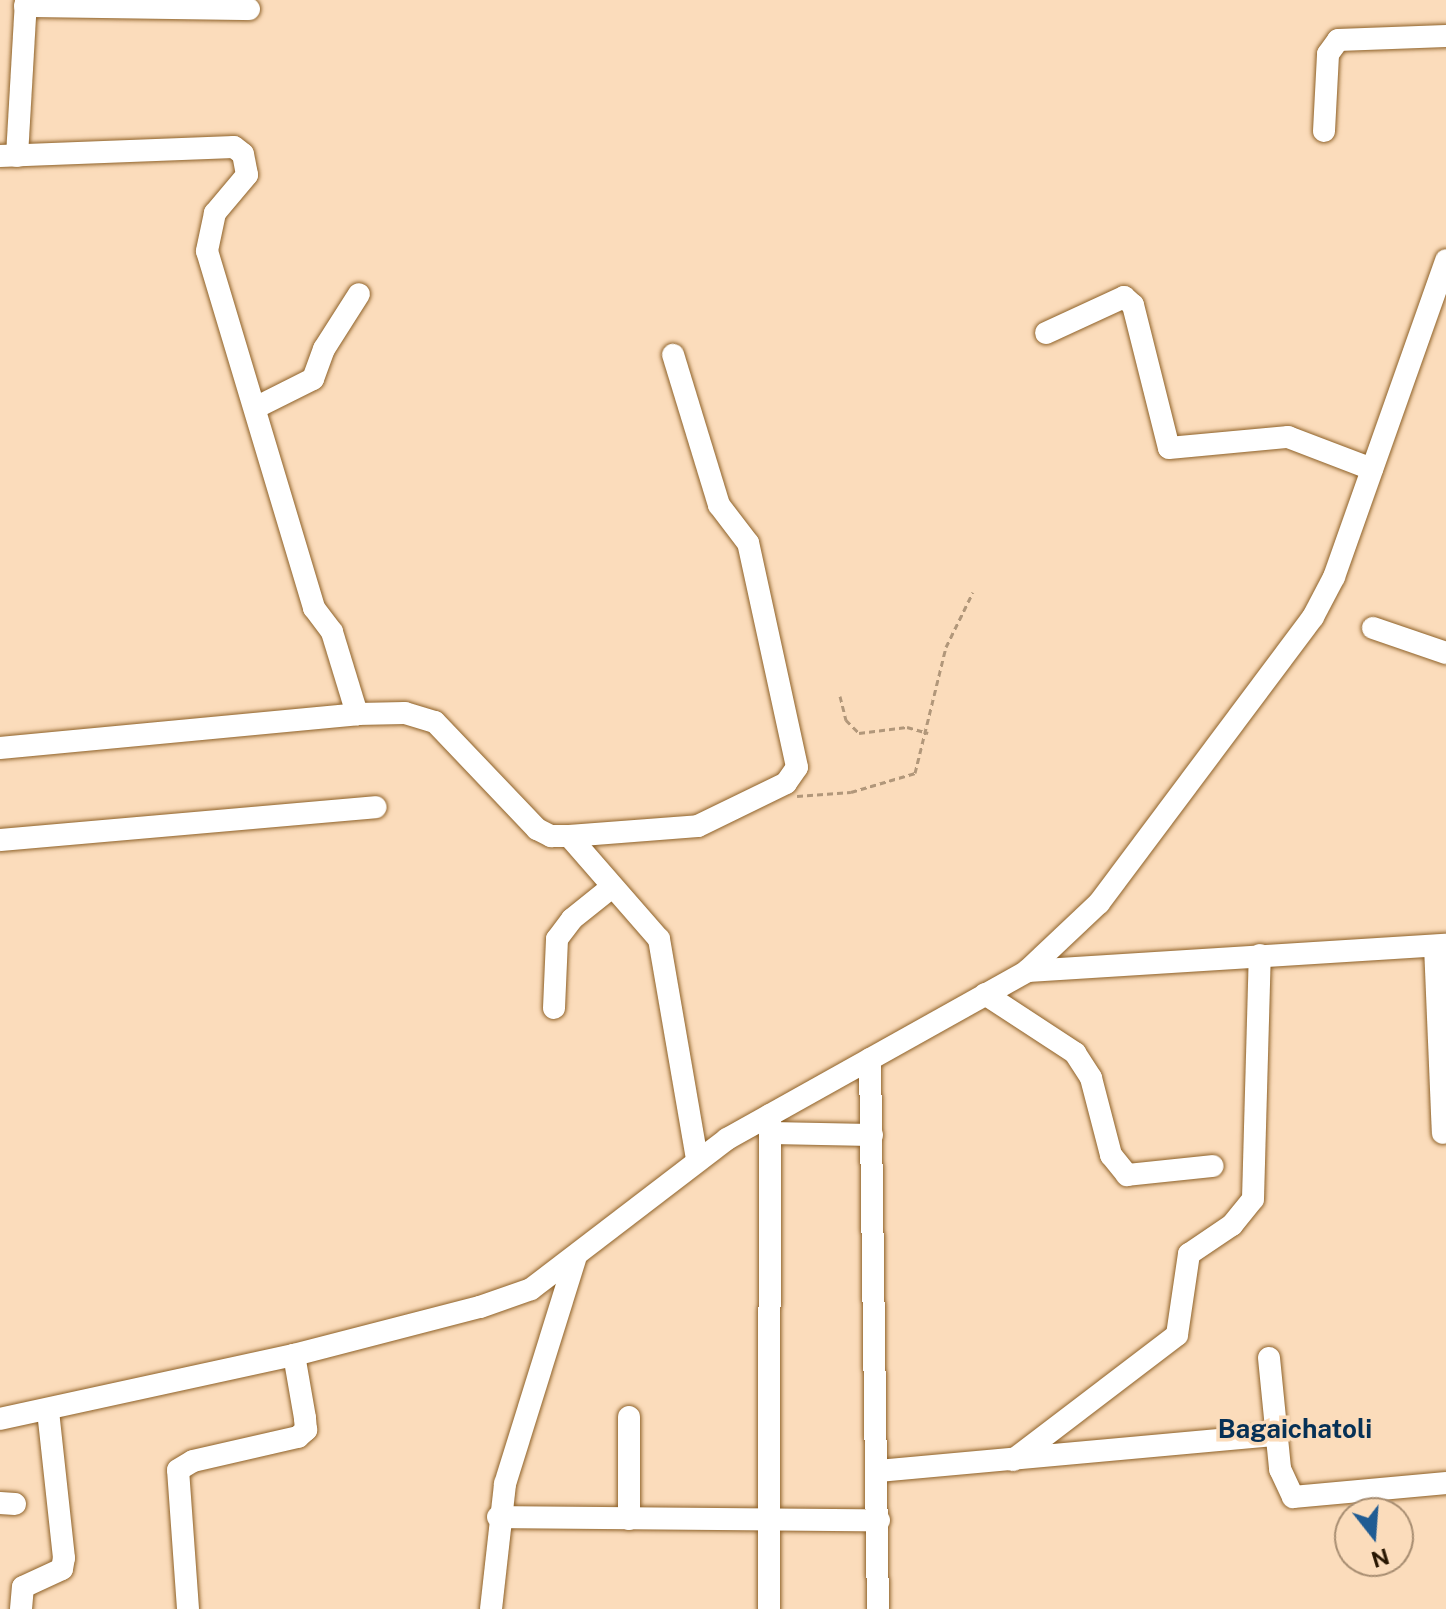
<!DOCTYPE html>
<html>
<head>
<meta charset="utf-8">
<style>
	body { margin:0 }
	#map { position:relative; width:1446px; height:1609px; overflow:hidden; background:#fbdcbb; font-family:"Public Sans",sans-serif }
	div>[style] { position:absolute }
	.path>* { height:3px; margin-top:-1.5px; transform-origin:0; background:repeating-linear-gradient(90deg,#b1977a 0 6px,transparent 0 10px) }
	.roads { filter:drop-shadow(0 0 2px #8e6128) drop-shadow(0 0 2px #8e6128) }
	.minor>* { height:22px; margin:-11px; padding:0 11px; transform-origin:11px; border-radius:11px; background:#fff }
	span { translate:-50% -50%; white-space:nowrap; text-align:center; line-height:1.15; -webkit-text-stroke:7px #fbdcbb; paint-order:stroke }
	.neighbourhood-label { font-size:26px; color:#063156; font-weight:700 }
	.north { position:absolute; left:1334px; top:1497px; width:80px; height:80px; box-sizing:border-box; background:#fbdcbb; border:2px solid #a78d71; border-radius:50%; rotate:163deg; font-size:22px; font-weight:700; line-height:32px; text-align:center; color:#281601 }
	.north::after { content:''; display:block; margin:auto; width:28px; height:36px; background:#205c93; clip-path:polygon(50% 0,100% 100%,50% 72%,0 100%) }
</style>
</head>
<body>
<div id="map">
	<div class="path">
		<i style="left:840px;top:696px;width:25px;rotate:76deg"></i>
		<i style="left:846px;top:720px;width:18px;rotate:45deg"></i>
		<i style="left:859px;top:733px;width:48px;rotate:-7.1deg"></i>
		<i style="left:907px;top:727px;width:22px;rotate:16deg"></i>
		<i style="left:797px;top:796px;width:54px;rotate:-4.2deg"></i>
		<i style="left:851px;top:792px;width:67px;rotate:-16.5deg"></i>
		<i style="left:915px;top:773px;width:130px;rotate:-76.2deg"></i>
		<i style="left:946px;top:647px;width:61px;rotate:-63.9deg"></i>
	</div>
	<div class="roads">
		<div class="minor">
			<i style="left:25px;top:6px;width:224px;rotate:0.8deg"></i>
			<i style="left:1324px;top:131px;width:77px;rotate:-87deg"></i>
			<i style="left:1328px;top:54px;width:17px;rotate:-54deg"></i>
			<i style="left:1338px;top:40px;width:108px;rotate:-2.1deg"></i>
			<i style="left:0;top:156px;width:234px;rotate:-2.2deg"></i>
			<i style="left:234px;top:147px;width:11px;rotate:38deg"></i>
			<i style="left:243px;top:154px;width:21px;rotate:79deg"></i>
			<i style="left:247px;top:175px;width:50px;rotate:130.1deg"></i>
			<i style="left:215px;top:213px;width:39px;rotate:102deg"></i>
			<i style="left:207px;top:251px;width:373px;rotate:73.3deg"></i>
			<i style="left:314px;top:608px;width:30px;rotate:53deg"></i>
			<i style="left:332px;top:632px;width:86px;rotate:73deg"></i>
			<i style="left:17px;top:156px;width:156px;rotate:-86.7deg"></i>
			<i style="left:1046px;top:333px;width:86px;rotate:-24.8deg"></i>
			<i style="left:1124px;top:297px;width:12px;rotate:42deg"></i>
			<i style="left:1133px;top:305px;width:147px;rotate:75.9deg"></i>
			<i style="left:1169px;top:448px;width:120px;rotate:-5.3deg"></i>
			<i style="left:1288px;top:437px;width:90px;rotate:20.9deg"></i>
			<i style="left:255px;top:408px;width:65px;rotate:-26.6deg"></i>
			<i style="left:313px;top:379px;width:32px;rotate:-70deg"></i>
			<i style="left:324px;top:349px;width:65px;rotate:-57.5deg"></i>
			<i style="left:1373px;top:628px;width:77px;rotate:18.9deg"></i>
			<i style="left:0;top:748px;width:359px;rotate:-5.4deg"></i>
			<i style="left:357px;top:714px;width:48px;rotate:-1.2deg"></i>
			<i style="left:405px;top:713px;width:31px;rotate:17deg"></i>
			<i style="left:435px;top:722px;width:148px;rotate:46.4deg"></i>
			<i style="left:537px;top:829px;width:16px;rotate:27deg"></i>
			<i style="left:551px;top:836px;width:18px"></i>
			<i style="left:569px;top:836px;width:137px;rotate:48.9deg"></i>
			<i style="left:659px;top:939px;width:223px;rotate:80.2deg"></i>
			<i style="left:569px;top:836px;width:129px;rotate:-4.4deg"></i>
			<i style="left:698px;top:826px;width:98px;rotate:-26deg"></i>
			<i style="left:786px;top:783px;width:19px;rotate:-55deg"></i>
			<i style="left:797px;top:767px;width:229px;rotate:-102.3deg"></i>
			<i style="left:748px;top:543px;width:48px;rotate:-127.3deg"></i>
			<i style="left:719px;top:505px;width:157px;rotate:-107deg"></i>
			<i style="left:0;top:840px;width:377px;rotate:-5deg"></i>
			<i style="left:1435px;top:946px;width:187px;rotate:87.6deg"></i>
			<i style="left:1027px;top:971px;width:420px;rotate:-3.6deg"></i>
			<i style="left:985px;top:994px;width:108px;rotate:33.2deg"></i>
			<i style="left:1075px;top:1053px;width:30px;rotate:57deg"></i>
			<i style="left:1091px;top:1078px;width:80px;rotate:75.4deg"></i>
			<i style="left:1111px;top:1155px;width:26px;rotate:51deg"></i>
			<i style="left:1127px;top:1175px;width:86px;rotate:-6deg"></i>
			<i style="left:554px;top:1008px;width:69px;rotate:-87.5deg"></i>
			<i style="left:557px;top:939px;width:25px;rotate:-53deg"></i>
			<i style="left:572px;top:919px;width:51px;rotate:-38.7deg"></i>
			<i style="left:870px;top:1059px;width:550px;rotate:89.17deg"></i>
			<i style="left:770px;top:1133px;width:102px;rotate:1.1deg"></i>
			<i style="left:1269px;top:1358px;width:112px;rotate:84.3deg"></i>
			<i style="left:1280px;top:1469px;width:31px;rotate:65deg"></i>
			<i style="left:1293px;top:1497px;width:154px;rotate:-5.2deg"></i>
			<i style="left:0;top:1419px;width:301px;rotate:-12.3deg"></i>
			<i style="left:294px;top:1355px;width:192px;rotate:-14.5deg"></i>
			<i style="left:480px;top:1307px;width:54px;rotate:-19.4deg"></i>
			<i style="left:531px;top:1289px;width:247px;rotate:-37.4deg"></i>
			<i style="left:727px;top:1139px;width:344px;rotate:-29.2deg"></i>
			<i style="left:1027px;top:971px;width:99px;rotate:-43.4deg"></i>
			<i style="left:1099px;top:903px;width:357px;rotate:-53.2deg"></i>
			<i style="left:1313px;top:617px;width:45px;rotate:-62.3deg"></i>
			<i style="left:1334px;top:577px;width:336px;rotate:-70.5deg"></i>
			<i style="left:1013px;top:1460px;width:206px;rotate:-37.3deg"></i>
			<i style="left:1177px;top:1335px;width:82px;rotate:-81.6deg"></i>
			<i style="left:1189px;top:1254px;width:52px;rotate:-34deg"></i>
			<i style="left:1232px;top:1225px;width:33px;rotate:-51deg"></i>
			<i style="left:1253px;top:1199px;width:244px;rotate:-88.4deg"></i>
			<i style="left:878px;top:1471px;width:400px;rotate:-5.2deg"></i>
			<i style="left:0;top:1503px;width:15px;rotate:4deg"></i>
			<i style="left:498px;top:1517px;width:381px;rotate:0.5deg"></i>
			<i style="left:629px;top:1519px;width:102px;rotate:-90deg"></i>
			<i style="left:21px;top:1609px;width:22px;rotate:-85deg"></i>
			<i style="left:23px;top:1587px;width:43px;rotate:-24.8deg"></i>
			<i style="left:62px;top:1569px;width:11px;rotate:-80deg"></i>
			<i style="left:64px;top:1558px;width:149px;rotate:-96.2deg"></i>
			<i style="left:188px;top:1609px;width:139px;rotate:-94.1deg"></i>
			<i style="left:178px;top:1470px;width:17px;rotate:-31deg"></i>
			<i style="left:193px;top:1461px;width:108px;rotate:-12.9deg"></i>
			<i style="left:298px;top:1437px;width:11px;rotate:-41deg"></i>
			<i style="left:306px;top:1430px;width:12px;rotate:-95deg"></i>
			<i style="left:305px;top:1418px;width:64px;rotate:-99.9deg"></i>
			<i style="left:491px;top:1609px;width:126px;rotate:-83.6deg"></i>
			<i style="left:505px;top:1484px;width:236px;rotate:-72.7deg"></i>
			<i style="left:769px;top:1609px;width:494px;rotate:-89.9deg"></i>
		</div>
	</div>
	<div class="neighbourhood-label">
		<span style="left:1295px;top:1429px">Bagaichatoli</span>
	</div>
	<div class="north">N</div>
</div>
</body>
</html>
